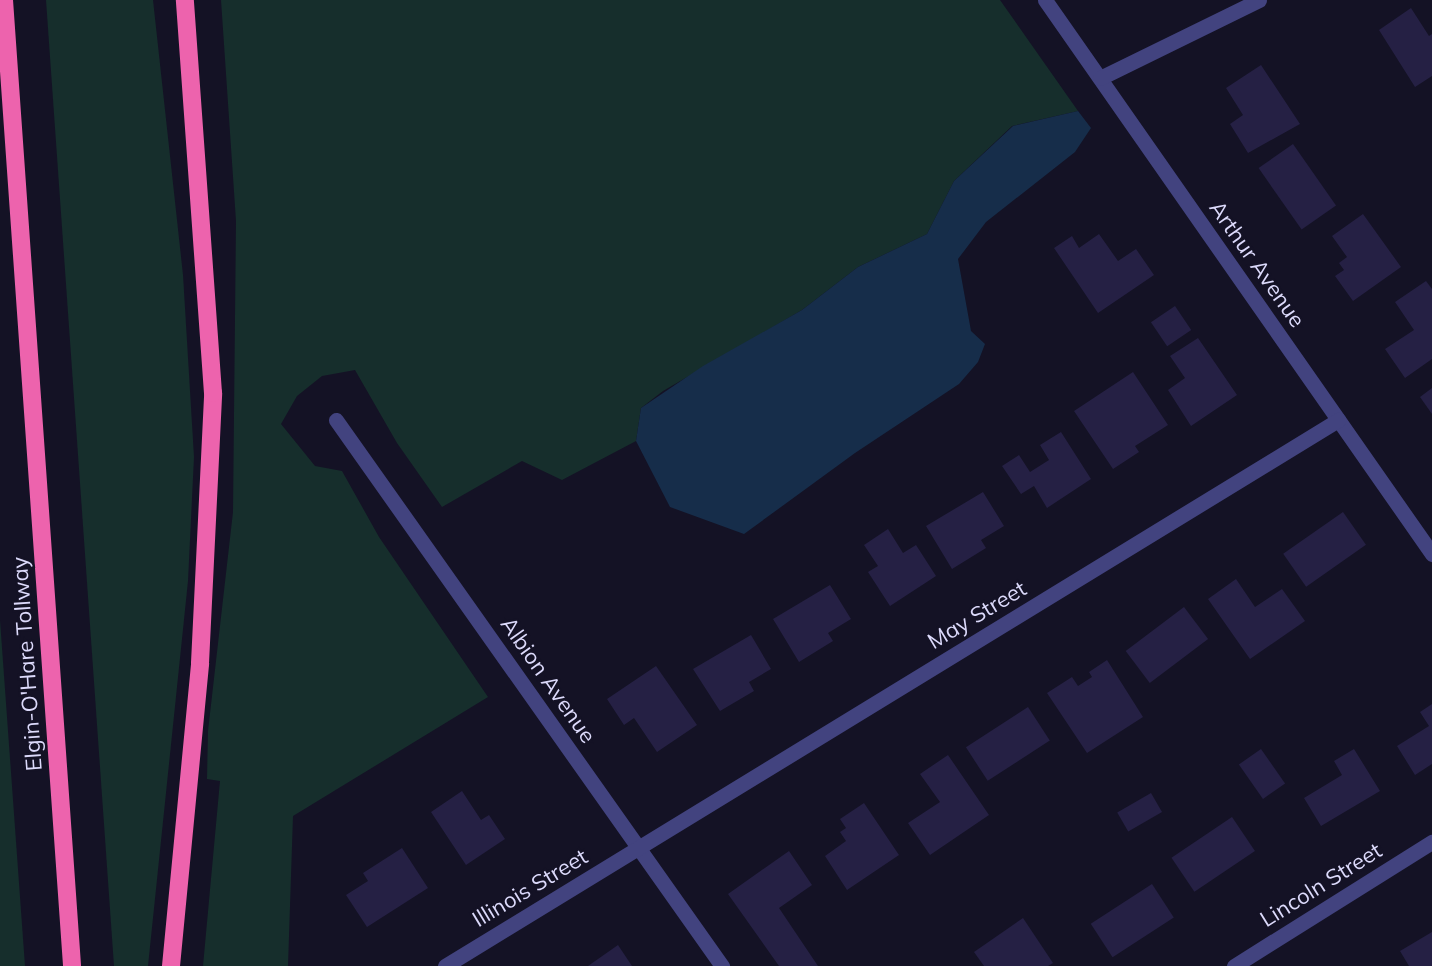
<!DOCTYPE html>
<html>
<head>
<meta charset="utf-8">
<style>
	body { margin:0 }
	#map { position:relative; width:1432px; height:966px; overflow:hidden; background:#141225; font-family:Mulish,sans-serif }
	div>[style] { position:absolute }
	.green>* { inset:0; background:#162e2c }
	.water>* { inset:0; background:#162d4a }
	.building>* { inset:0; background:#252044; transform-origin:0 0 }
	.minor>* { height:15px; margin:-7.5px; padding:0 7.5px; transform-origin:7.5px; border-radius:7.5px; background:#42437f }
	.highway>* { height:18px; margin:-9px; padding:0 9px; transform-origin:9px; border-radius:9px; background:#ed63ad }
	span { translate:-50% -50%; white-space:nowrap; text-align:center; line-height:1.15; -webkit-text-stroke:4.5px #141225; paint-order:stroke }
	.street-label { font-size:22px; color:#dcdafb }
</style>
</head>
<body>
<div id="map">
	<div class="green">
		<i style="clip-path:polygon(46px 0,153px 0,183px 275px,194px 457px,188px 581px,148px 966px,114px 966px)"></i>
		<i style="clip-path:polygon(221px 0,1000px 0,1078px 111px,1012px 126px,954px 181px,927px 234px,858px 267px,802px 310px,663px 391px,641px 408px,636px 441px,562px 480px,522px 461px,442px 507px,397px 443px,355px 370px,322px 376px,297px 396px,281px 424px,315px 466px,342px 471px,379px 537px,488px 697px,293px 816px,288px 966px,203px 966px,220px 781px,207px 779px,208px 731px,233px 512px,236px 221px)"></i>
		<i style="clip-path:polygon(0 620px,25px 966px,0 966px)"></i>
	</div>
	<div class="water">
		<i style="clip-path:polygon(1078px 111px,1091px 128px,1075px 152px,986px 222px,958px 259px,971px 331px,985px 344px,978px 362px,959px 384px,855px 453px,744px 534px,670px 507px,636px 441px,641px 408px,703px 366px,802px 310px,858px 267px,927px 234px,954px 181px,1013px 126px)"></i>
	</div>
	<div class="building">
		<i style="clip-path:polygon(1411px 8px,1429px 36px,1432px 34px,1432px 76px,1415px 87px,1379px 30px)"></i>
		<i style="clip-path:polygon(1261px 65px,1300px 124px,1248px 153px,1230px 124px,1243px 115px,1226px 88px)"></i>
		<i style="left:1293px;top:144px;width:75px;height:42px;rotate:55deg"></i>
		<i style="clip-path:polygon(1363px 214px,1401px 267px,1353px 301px,1335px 276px,1344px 270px,1339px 263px,1347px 257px,1332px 236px)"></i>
		<i style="clip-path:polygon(1099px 234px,1118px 261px,1136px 249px,1154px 275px,1098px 313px,1054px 248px,1072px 236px,1079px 248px)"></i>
		<i style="clip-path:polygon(1426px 281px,1432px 289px,1432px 359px,1405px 378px,1385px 349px,1414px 330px,1395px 302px)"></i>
		<i style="left:1175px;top:306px;width:29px;height:29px;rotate:56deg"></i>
		<i style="clip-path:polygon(1198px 338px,1237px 395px,1191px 426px,1168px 390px,1185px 378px,1170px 356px)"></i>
		<i style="clip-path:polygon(1133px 372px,1168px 425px,1135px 446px,1139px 452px,1113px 469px,1074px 411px)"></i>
		<i style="clip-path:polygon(1432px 388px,1432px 414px,1420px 397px)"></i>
		<i style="clip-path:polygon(1061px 432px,1091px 479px,1047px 508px,1034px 486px,1021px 494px,1002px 466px,1019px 455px,1030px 472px,1049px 460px,1040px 445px)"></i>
		<i style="clip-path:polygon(983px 492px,1004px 526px,981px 540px,986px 548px,952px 569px,926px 526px)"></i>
		<i style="left:1343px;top:512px;width:40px;height:73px;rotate:55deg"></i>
		<i style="clip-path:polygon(888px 529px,903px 553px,916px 545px,936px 576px,890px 606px,868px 572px,878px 566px,864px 545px)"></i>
		<i style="clip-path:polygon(1236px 579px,1255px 607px,1282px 589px,1305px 621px,1250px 659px,1208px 599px)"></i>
		<i style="clip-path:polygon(830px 585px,851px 619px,828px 633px,833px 641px,799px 662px,773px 619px)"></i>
		<i style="left:1184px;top:607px;width:40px;height:73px;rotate:53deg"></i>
		<i style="clip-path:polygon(751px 635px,771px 669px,749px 682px,754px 691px,720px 711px,693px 669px)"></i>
		<i style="clip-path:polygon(1107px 660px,1143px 717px,1087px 753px,1047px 693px,1072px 677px,1078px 686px,1092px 677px,1089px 672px)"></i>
		<i style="clip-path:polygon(656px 666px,697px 725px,657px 752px,634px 718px,624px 725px,607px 699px)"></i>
		<i style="clip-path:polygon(1432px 704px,1432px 764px,1415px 775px,1397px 746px,1429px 726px,1420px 712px)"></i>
		<i style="left:1028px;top:707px;width:40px;height:74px;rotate:57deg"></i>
		<i style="left:1261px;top:749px;width:42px;height:27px;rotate:55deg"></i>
		<i style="clip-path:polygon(1354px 749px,1380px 791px,1321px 826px,1304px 798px,1342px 775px,1334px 761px)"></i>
		<i style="clip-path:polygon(948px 755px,989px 815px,930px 855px,908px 823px,940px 802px,920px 774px)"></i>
		<i style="clip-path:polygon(462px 791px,481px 820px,489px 815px,505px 839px,466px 865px,431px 812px)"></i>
		<i style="left:1151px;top:793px;width:22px;height:39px;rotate:60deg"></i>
		<i style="clip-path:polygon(864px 803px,899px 855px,847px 890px,825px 856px,846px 841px,840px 832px,846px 828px,840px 819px)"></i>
		<i style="left:1232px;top:817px;width:41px;height:73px;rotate:56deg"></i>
		<i style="clip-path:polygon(402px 848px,428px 888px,367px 927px,346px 895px,368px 881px,363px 873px)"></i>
		<i style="clip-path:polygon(789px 851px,812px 885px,779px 908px,818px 966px,779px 966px,728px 894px)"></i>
		<i style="left:1152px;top:884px;width:40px;height:73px;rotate:57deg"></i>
		<i style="clip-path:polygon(1023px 918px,1053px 963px,1048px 966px,984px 966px,974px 952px)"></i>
		<i style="clip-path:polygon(1432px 932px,1432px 966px,1409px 966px,1400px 951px)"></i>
		<i style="clip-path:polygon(618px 945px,632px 966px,588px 966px)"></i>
	</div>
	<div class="minor">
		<i style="left:1045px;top:0;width:676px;rotate:55.06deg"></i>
		<i style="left:1100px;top:78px;width:177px;rotate:-26.1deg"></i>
		<i style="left:336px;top:420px;width:669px;rotate:54.74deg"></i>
		<i style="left:445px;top:966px;width:1047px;rotate:-31.44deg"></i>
		<i style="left:1234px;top:966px;width:234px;rotate:-32.1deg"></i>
	</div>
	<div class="highway">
		<i style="left:4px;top:0;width:968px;rotate:85.97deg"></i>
		<i style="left:171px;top:966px;width:304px;rotate:-84.5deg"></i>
		<i style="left:200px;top:663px;width:270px;rotate:-87.2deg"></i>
		<i style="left:213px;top:393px;width:394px;rotate:-94.1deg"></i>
	</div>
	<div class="street-label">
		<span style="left:1257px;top:264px;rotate:55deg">Arthur Avenue</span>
		<span style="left:977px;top:615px;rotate:-31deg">May Street</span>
		<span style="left:27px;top:664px;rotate:-94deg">Elgin-O'Hare Tollway</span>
		<span style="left:548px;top:680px;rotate:55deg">Albion Avenue</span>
		<span style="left:1321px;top:885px;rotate:-32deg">Lincoln Street</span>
		<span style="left:530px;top:888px;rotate:-31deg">Illinois Street</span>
	</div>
</div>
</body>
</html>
